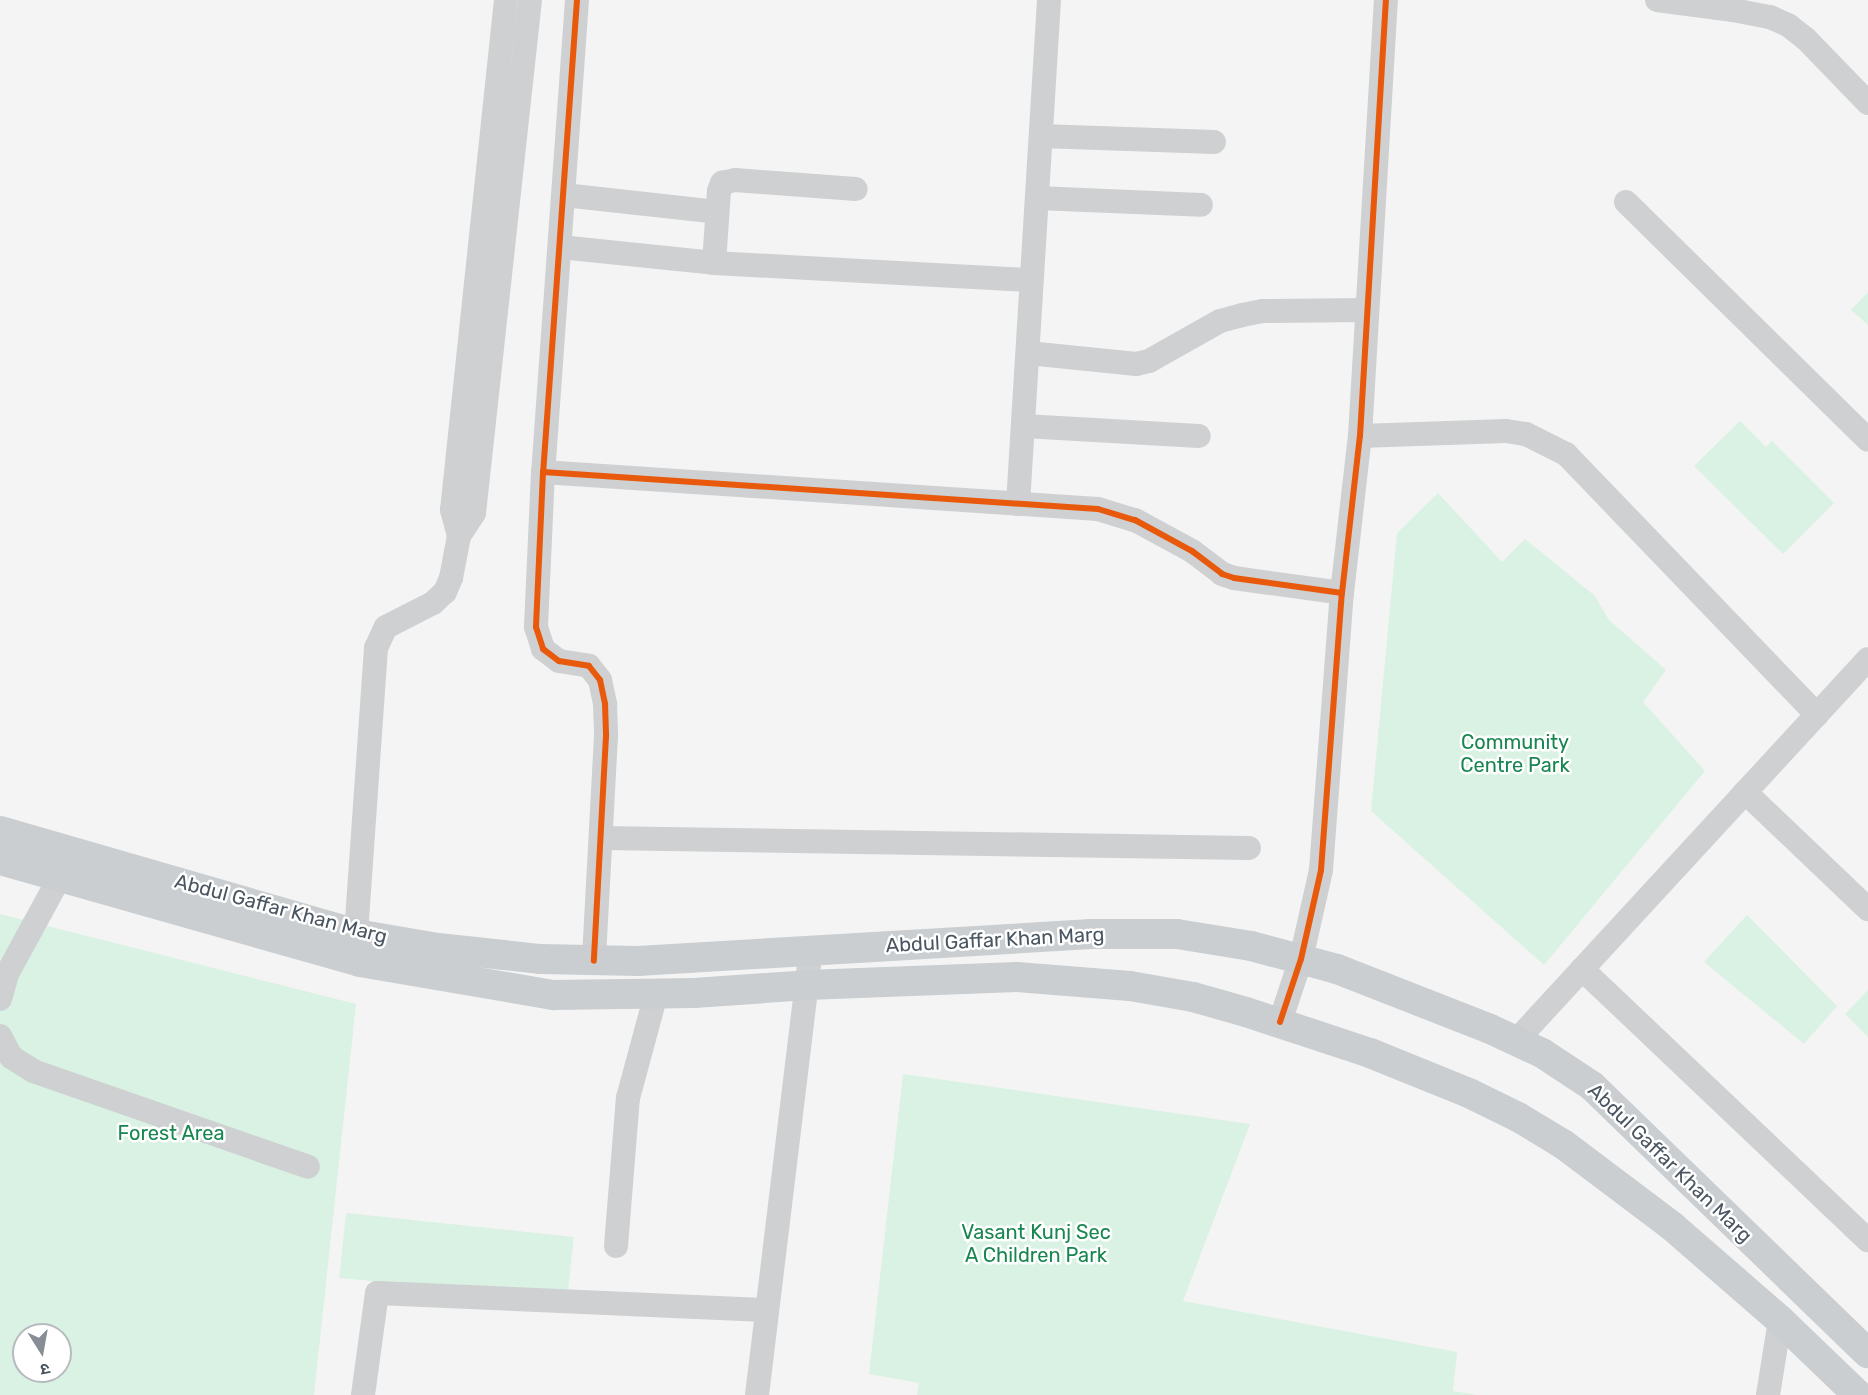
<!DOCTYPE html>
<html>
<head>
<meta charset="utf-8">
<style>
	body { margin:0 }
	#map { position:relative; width:1868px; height:1395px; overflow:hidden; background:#f4f4f4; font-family:Rubik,"Noto Sans Devanagari",sans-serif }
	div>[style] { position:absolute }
	.green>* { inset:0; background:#d9f2e3; transform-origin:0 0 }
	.minor>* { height:24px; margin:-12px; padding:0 12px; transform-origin:12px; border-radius:12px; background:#ced0d2 }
	.major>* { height:30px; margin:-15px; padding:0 15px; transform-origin:15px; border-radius:15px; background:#caced1 }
	.cycleway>* { height:6px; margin:-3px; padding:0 3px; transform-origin:3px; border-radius:3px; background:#e8590c }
	span { translate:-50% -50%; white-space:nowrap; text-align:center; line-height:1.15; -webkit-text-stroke:5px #fff; paint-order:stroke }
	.park-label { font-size:20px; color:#17864f }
	.street-label { font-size:20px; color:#4a5661 }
	.north { position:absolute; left:12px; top:1323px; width:60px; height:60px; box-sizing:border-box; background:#fff; border:2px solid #b7bbc0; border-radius:50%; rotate:169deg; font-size:16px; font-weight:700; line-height:24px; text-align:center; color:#4a5661 }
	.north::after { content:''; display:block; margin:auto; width:21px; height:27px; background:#868d94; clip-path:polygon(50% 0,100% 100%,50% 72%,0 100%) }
</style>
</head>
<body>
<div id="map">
	<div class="green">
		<i style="clip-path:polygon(1868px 292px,1868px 325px,1851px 310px)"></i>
		<i style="clip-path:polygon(1740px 421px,1766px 447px,1772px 441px,1834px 503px,1783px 554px,1694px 466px)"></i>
		<i style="clip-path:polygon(1438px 493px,1502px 562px,1525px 539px,1595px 596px,1609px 620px,1666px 670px,1643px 702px,1705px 771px,1544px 965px,1371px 811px,1397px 533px)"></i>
		<i style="clip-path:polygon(evenodd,0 914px,356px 1004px,314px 1395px,0 1395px,0 914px,24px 1335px,60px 1335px,60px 1371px,24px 1371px,24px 1335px)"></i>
		<i style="clip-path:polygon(1747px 915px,1837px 1006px,1804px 1044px,1704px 962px)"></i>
		<i style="clip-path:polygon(1868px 990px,1868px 1037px,1845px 1014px)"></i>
		<i style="clip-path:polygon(903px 1074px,1250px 1124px,1183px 1301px,1457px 1352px,1453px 1391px,1477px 1395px,917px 1395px,919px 1383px,869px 1374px)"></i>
		<i style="left:346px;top:1213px;width:229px;height:65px;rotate:6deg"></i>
	</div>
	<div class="minor">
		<i style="left:577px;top:0;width:473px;rotate:94.1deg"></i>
		<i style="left:543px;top:472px;width:155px;rotate:92.6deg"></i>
		<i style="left:536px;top:627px;width:23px;rotate:72deg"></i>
		<i style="left:543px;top:649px;width:20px;rotate:37deg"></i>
		<i style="left:559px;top:661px;width:30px;rotate:9deg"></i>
		<i style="left:589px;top:666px;width:18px;rotate:52deg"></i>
		<i style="left:600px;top:680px;width:25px;rotate:78deg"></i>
		<i style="left:605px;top:704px;width:32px;rotate:88deg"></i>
		<i style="left:606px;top:736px;width:225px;rotate:93.1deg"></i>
		<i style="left:1657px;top:0;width:77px;rotate:7.5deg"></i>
		<i style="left:1733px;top:10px;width:38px;rotate:11deg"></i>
		<i style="left:1770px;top:17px;width:20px;rotate:24deg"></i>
		<i style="left:1788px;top:25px;width:23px;rotate:38deg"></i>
		<i style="left:1806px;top:39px;width:89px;rotate:45.9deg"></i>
		<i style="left:1041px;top:136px;width:173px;rotate:2deg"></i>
		<i style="left:564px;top:195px;width:154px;rotate:6.3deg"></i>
		<i style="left:1037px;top:198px;width:164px;rotate:2.4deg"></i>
		<i style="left:1626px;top:202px;width:339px;rotate:44.5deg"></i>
		<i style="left:560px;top:247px;width:155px;rotate:5.9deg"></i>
		<i style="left:714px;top:263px;width:318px;rotate:3.1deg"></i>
		<i style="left:714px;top:263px;width:72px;rotate:-86deg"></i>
		<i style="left:719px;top:191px;width:9px;rotate:-69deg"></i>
		<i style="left:722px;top:183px;width:13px;rotate:-13deg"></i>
		<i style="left:735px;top:180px;width:121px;rotate:4.3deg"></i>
		<i style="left:1028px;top:353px;width:109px;rotate:5.8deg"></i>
		<i style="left:1136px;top:364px;width:13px;rotate:-13deg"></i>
		<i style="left:1149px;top:361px;width:81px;rotate:-29.4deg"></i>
		<i style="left:1220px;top:321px;width:23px;rotate:-15deg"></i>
		<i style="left:1242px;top:315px;width:21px;rotate:-11deg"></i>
		<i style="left:1263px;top:311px;width:103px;rotate:-0.6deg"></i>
		<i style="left:1024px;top:426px;width:175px;rotate:3.3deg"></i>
		<i style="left:1360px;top:436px;width:146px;rotate:-2deg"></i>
		<i style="left:1506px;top:431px;width:20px;rotate:9deg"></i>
		<i style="left:1526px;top:434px;width:45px;rotate:26.6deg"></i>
		<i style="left:1566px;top:454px;width:362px;rotate:46.1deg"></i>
		<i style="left:543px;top:472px;width:556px;rotate:3.81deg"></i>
		<i style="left:1098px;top:509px;width:39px;rotate:17deg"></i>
		<i style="left:1135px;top:520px;width:65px;rotate:28.5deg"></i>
		<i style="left:1192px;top:551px;width:38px;rotate:37deg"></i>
		<i style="left:1222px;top:574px;width:13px;rotate:18deg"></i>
		<i style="left:1234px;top:578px;width:109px;rotate:7.9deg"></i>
		<i style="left:1018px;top:504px;width:505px;rotate:-86.48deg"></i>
		<i style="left:459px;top:536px;width:27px;rotate:-57deg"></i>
		<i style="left:474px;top:513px;width:516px;rotate:-83.77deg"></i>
		<i style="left:1745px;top:792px;width:170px;rotate:43.6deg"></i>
		<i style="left:601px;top:838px;width:648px;rotate:0.88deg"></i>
		<i style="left:356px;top:934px;width:287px;rotate:-86deg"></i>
		<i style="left:376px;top:648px;width:23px;rotate:-65deg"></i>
		<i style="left:386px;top:627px;width:53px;rotate:-27.1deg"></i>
		<i style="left:433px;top:603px;width:16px;rotate:-43deg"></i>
		<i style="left:445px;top:592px;width:15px;rotate:-67deg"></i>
		<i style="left:451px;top:578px;width:43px;rotate:-79.2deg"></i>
		<i style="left:459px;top:536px;width:27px;rotate:-105deg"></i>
		<i style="left:452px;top:510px;width:513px;rotate:-83.96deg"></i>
		<i style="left:1582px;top:969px;width:394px;rotate:43.5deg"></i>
		<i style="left:0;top:999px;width:26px;rotate:-74deg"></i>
		<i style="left:7px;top:974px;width:113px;rotate:-61.4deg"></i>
		<i style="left:1280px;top:1022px;width:66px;rotate:-71.6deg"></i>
		<i style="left:1301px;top:959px;width:91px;rotate:-77.3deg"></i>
		<i style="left:1321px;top:870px;width:278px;rotate:-85.7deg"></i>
		<i style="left:1342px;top:593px;width:158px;rotate:-83.5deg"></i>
		<i style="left:1360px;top:436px;width:437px;rotate:-86.6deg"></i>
		<i style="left:0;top:1036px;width:24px;rotate:62deg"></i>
		<i style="left:11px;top:1057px;width:26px;rotate:32deg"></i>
		<i style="left:33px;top:1071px;width:291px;rotate:19.2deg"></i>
		<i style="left:1516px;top:1041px;width:519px;rotate:-47.34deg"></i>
		<i style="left:616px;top:1246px;width:148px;rotate:-85.4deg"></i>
		<i style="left:628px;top:1098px;width:108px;rotate:-74.9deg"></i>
		<i style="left:363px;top:1395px;width:103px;rotate:-82.2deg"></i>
		<i style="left:377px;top:1293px;width:390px;rotate:2.5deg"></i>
		<i style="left:757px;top:1395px;width:447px;rotate:-83.1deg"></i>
		<i style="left:1768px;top:1395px;width:76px;rotate:-80.9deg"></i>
	</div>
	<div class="major">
		<i style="left:0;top:831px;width:371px;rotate:16.1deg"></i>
		<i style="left:356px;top:934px;width:83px;rotate:9.7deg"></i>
		<i style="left:438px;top:948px;width:104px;rotate:6.1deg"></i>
		<i style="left:541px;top:959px;width:97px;rotate:1.2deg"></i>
		<i style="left:638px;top:961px;width:454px;rotate:-3.4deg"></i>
		<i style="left:1091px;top:934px;width:86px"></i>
		<i style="left:1177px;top:934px;width:75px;rotate:9.2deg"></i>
		<i style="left:1251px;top:946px;width:89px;rotate:15deg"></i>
		<i style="left:1337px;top:969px;width:164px;rotate:21.4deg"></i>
		<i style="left:1490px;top:1029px;width:57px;rotate:24.8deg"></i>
		<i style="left:1542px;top:1053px;width:60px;rotate:33.4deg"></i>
		<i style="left:1592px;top:1086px;width:384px;rotate:44.1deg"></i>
		<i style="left:0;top:860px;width:374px;rotate:15.8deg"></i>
		<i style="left:360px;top:962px;width:197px;rotate:9.7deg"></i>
		<i style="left:554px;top:995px;width:140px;rotate:-0.8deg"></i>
		<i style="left:694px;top:993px;width:113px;rotate:-4deg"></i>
		<i style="left:807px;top:985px;width:210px;rotate:-2.2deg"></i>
		<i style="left:1017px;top:977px;width:113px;rotate:4.6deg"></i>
		<i style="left:1130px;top:986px;width:64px;rotate:9.9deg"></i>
		<i style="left:1193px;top:997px;width:55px;rotate:15.8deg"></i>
		<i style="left:1246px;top:1012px;width:131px;rotate:18.3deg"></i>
		<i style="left:1370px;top:1053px;width:107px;rotate:22deg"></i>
		<i style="left:1469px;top:1093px;width:55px;rotate:26.1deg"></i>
		<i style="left:1518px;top:1117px;width:52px;rotate:31deg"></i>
		<i style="left:1563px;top:1144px;width:138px;rotate:37deg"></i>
		<i style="left:1673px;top:1227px;width:142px;rotate:41deg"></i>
		<i style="left:1780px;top:1320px;width:108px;rotate:43.9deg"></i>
	</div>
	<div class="cycleway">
		<i style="left:577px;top:0;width:473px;rotate:94.1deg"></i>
		<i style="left:543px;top:472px;width:155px;rotate:92.6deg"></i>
		<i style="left:536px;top:627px;width:23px;rotate:72deg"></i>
		<i style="left:543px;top:649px;width:20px;rotate:37deg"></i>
		<i style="left:559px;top:661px;width:30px;rotate:9deg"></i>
		<i style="left:589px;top:666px;width:18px;rotate:52deg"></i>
		<i style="left:600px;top:680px;width:25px;rotate:78deg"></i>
		<i style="left:605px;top:704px;width:32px;rotate:88deg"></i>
		<i style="left:606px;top:736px;width:225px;rotate:93.1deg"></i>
		<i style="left:543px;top:472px;width:556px;rotate:3.81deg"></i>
		<i style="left:1098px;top:509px;width:39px;rotate:17deg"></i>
		<i style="left:1135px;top:520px;width:65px;rotate:28.5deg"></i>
		<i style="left:1192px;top:551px;width:38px;rotate:37deg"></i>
		<i style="left:1222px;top:574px;width:13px;rotate:18deg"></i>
		<i style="left:1234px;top:578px;width:109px;rotate:7.9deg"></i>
		<i style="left:1280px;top:1022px;width:66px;rotate:-71.6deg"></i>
		<i style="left:1301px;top:959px;width:91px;rotate:-77.3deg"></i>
		<i style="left:1321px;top:870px;width:278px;rotate:-85.7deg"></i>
		<i style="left:1342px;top:593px;width:158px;rotate:-83.5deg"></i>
		<i style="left:1360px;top:436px;width:437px;rotate:-86.6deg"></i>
	</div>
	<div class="park-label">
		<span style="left:1515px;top:754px">Community<br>Centre Park</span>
		<span style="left:171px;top:1133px">Forest Area</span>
		<span style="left:1036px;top:1244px">Vasant Kunj Sec<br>A Children Park</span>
	</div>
	<div class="street-label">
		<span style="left:281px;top:909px;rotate:15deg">Abdul Gaffar Khan Marg</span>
		<span style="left:995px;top:940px;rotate:-3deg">Abdul Gaffar Khan Marg</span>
		<span style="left:1670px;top:1163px;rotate:44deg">Abdul Gaffar Khan Marg</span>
	</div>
	<div class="north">उ</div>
</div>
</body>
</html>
